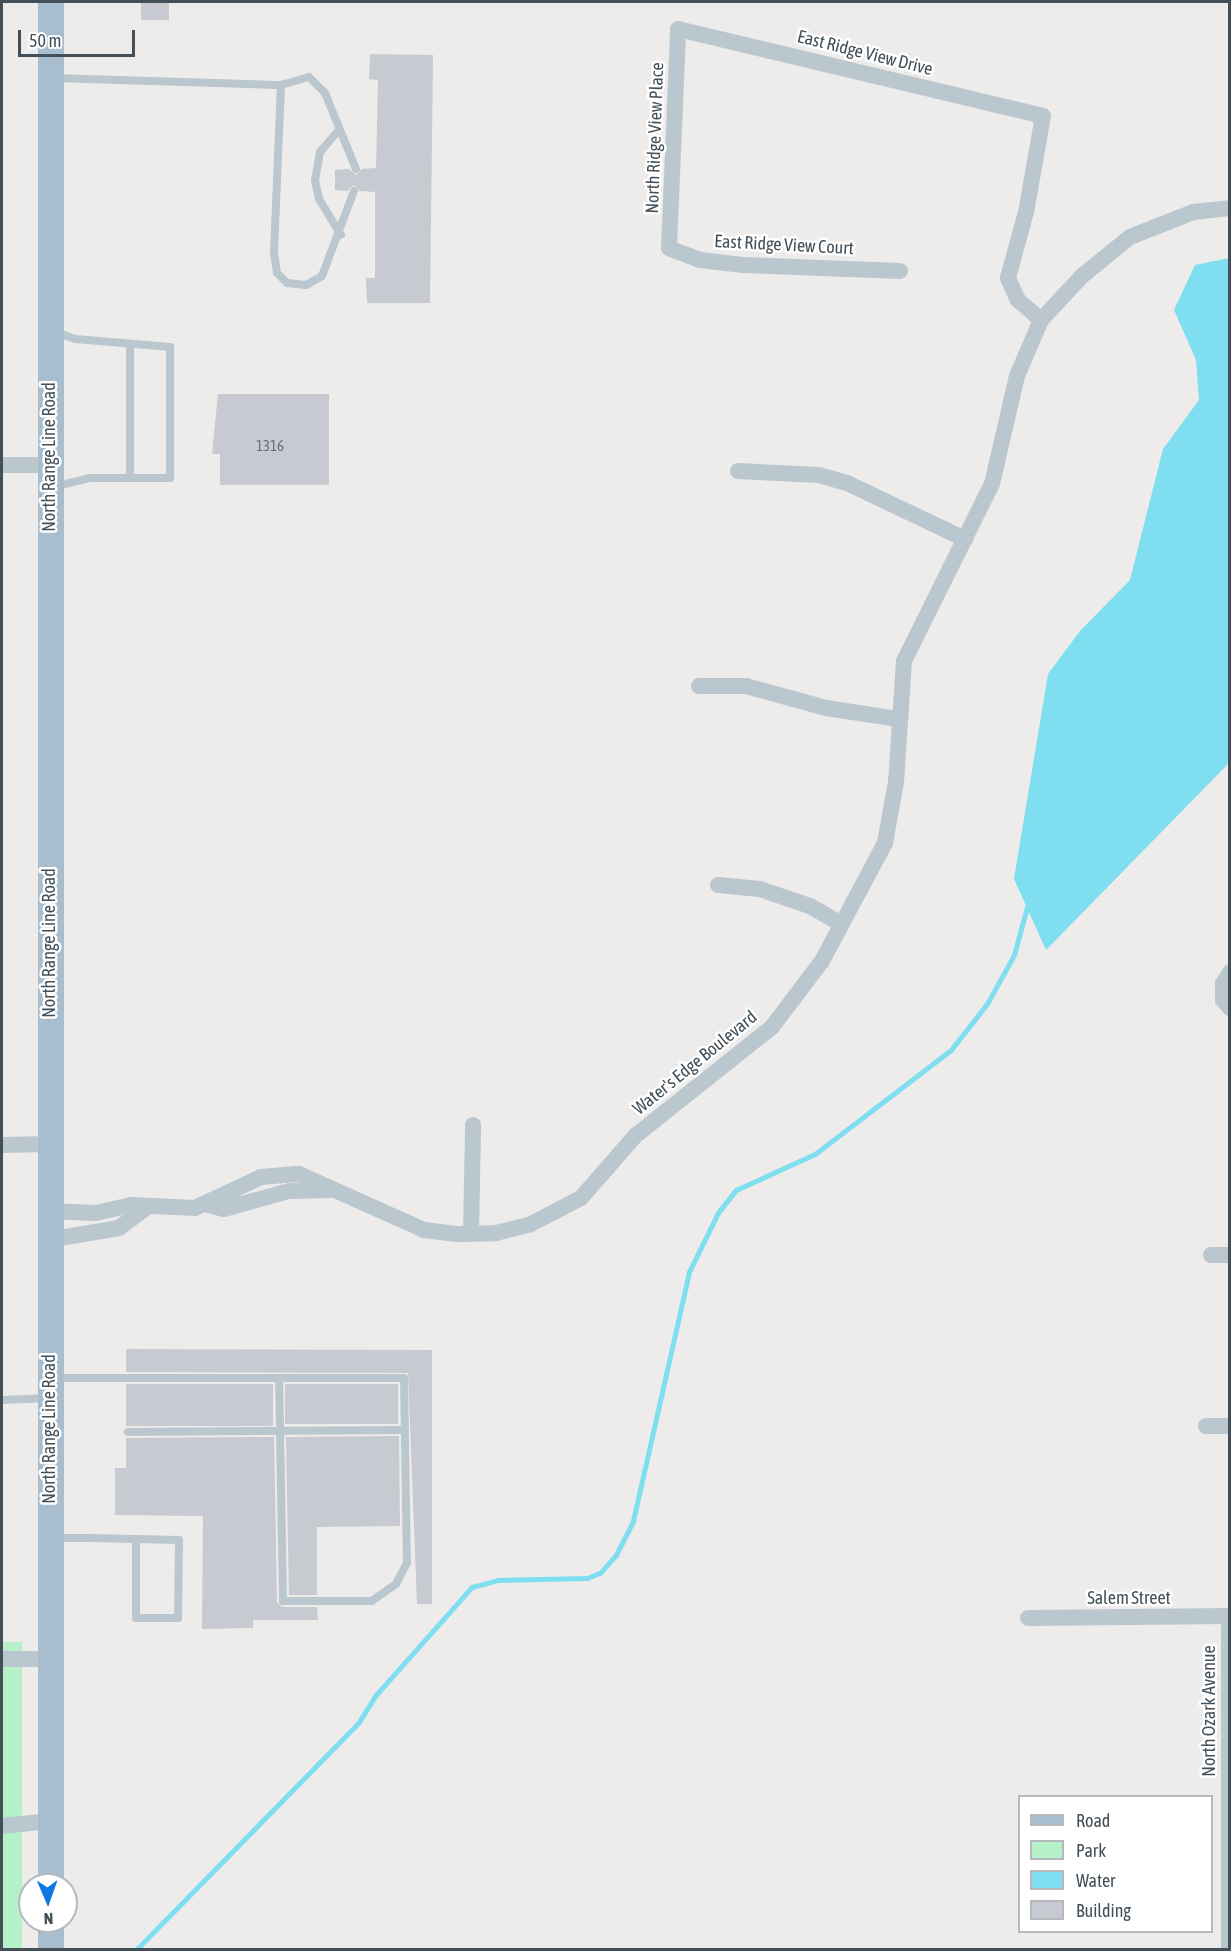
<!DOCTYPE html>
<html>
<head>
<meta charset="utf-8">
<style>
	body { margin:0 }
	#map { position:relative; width:1231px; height:1951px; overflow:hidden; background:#eeebeb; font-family:"Asap Condensed",sans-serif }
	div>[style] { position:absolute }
	.green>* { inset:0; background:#b5f0c9; transform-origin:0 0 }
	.water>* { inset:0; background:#7fdef0 }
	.stream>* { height:4.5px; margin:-2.25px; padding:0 2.25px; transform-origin:2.25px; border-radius:2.25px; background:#7fdef0 }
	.building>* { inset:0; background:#c7cad1; transform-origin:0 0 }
	.service>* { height:8px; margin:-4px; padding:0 4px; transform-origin:4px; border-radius:4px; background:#bbc7cf }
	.minor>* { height:16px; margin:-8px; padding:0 8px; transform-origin:8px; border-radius:8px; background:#bbc7cf }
	.primary>* { height:26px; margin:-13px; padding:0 13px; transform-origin:13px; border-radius:13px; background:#a8bdcd }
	span { translate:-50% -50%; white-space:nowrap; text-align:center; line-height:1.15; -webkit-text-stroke:5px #fff; paint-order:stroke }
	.number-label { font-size:15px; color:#646e77 }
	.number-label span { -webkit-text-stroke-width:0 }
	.street-label { font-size:18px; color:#435059 }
	.frame { position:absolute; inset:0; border:3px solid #435059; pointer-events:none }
	.legend { position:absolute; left:1018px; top:1795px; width:195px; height:138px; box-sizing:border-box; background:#fff; border:2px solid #b4b9bd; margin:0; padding:8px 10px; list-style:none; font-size:18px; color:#435059 }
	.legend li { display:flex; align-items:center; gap:12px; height:30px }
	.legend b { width:30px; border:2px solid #b4b9bd }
	.north { position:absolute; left:18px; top:1873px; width:60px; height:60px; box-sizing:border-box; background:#fff; border:2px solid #b4b9bd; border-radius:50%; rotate:178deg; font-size:16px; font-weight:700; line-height:24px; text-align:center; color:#435059 }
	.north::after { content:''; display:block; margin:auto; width:21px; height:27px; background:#0f77e4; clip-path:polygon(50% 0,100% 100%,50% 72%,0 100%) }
	.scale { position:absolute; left:18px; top:30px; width:117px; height:27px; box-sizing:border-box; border:3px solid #435059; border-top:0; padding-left:8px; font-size:18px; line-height:21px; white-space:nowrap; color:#435059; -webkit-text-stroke:4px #fff; paint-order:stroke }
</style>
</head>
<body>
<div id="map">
	<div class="green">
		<i style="left:22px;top:1642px;width:307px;height:20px;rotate:90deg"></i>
	</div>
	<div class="water">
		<i style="clip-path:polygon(1229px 258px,1229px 763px,1046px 950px,1014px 879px,1048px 674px,1080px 631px,1130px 580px,1163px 449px,1199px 400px,1196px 360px,1174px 310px,1195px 265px)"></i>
	</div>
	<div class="stream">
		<i style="left:136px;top:1950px;width:319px;rotate:-45.6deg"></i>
		<i style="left:359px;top:1722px;width:32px;rotate:-58deg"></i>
		<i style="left:376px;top:1695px;width:144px;rotate:-48.4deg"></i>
		<i style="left:472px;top:1587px;width:27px;rotate:-15deg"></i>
		<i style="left:498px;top:1580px;width:89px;rotate:-1.3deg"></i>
		<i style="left:587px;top:1578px;width:14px;rotate:-21deg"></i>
		<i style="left:600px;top:1573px;width:24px;rotate:-48deg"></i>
		<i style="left:616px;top:1555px;width:38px;rotate:-63deg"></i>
		<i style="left:633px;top:1521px;width:255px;rotate:-77.3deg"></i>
		<i style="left:689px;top:1272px;width:66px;rotate:-63.8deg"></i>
		<i style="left:718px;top:1213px;width:29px;rotate:-52deg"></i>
		<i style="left:736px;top:1190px;width:87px;rotate:-24.5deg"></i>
		<i style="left:815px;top:1154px;width:171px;rotate:-37.4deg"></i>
		<i style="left:951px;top:1050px;width:58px;rotate:-52deg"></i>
		<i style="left:987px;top:1004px;width:56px;rotate:-61.1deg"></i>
		<i style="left:1014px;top:955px;width:50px;rotate:-74.8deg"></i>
	</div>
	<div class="building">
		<i style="left:141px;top:2px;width:28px;height:18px"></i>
		<i style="clip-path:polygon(370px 54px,433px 55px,430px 303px,367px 303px,366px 278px,375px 278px,375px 192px,360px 191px,354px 185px,347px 191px,335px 190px,335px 170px,349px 169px,356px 175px,362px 169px,376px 168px,378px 80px,369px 79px)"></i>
		<i style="clip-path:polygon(218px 394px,329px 394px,329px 485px,220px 485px,220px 454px,212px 454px)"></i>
		<i style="clip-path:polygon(126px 1349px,432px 1350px,432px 1604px,417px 1604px,408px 1373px,126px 1372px)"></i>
		<i style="left:126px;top:1384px;width:147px;height:42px"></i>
		<i style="left:285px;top:1384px;width:113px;height:40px"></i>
		<i style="clip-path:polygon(399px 1436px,400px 1526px,317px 1527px,317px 1595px,289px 1595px,286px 1437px)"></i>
		<i style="clip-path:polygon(274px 1437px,277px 1602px,282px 1607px,317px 1607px,318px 1620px,253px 1620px,253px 1628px,202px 1629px,203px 1516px,115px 1515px,115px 1468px,126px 1468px,126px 1438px)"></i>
	</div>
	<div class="service">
		<i style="left:54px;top:78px;width:227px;rotate:1.8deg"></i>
		<i style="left:281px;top:85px;width:29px;rotate:-16deg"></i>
		<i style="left:309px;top:77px;width:23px;rotate:45deg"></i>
		<i style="left:325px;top:93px;width:82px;rotate:67.8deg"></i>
		<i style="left:281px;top:85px;width:167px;rotate:92.4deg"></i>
		<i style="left:274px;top:252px;width:21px;rotate:82deg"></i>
		<i style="left:277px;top:273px;width:14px;rotate:45deg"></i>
		<i style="left:287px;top:283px;width:19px;rotate:6deg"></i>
		<i style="left:306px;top:285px;width:18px;rotate:-29deg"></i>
		<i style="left:322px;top:276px;width:91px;rotate:-69.4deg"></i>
		<i style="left:337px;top:132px;width:26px;rotate:130deg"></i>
		<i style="left:320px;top:152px;width:29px;rotate:100deg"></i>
		<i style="left:315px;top:181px;width:18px;rotate:77deg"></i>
		<i style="left:319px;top:199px;width:42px;rotate:58.6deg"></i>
		<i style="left:130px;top:478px;width:134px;rotate:-90deg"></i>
		<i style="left:53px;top:487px;width:37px;rotate:-14deg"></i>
		<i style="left:89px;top:478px;width:81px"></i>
		<i style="left:170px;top:478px;width:131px;rotate:-90deg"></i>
		<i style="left:170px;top:347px;width:95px;rotate:-175.2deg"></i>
		<i style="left:75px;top:339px;width:23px;rotate:-160deg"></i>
		<i style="left:55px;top:1378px;width:349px"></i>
		<i style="left:404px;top:1378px;width:185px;rotate:89.1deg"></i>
		<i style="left:407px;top:1563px;width:24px;rotate:118deg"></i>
		<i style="left:396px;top:1584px;width:29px;rotate:145deg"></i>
		<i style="left:372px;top:1601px;width:89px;rotate:180deg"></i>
		<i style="left:283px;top:1601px;width:223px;rotate:-91deg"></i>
		<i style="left:2px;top:1400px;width:46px;rotate:-2.5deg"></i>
		<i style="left:128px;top:1432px;width:277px;rotate:-0.4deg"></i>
		<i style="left:53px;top:1538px;width:37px"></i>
		<i style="left:90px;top:1538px;width:89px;rotate:1.3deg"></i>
		<i style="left:179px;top:1540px;width:78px;rotate:90.7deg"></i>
		<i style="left:178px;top:1618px;width:42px;rotate:180deg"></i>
		<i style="left:136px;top:1618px;width:79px;rotate:-90deg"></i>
	</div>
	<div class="minor">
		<i style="left:900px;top:271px;width:157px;rotate:-177.8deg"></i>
		<i style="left:743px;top:265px;width:43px;rotate:-173.4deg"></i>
		<i style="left:700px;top:260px;width:33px;rotate:-159deg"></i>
		<i style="left:669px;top:248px;width:219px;rotate:-87.6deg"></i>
		<i style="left:678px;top:29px;width:375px;rotate:13.4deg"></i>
		<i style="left:1043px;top:116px;width:97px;rotate:100deg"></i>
		<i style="left:1026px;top:212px;width:68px;rotate:105.3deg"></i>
		<i style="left:1008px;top:278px;width:24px;rotate:66deg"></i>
		<i style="left:1018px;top:300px;width:30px;rotate:41deg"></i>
		<i style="left:2px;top:465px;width:47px"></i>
		<i style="left:738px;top:471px;width:81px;rotate:2.8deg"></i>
		<i style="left:819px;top:475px;width:29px;rotate:16deg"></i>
		<i style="left:847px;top:483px;width:131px;rotate:25.4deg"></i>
		<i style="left:699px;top:686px;width:47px"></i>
		<i style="left:746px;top:686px;width:83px;rotate:15.4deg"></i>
		<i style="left:826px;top:708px;width:74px;rotate:8.6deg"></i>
		<i style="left:718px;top:885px;width:42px;rotate:5.4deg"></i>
		<i style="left:760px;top:889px;width:53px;rotate:18.8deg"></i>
		<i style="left:810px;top:906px;width:34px;rotate:30deg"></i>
		<i style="left:1230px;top:972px;width:14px;rotate:120deg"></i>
		<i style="left:1223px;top:984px;width:16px;rotate:90deg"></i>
		<i style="left:1223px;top:1000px;width:11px;rotate:49deg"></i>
		<i style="left:2px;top:1145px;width:47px;rotate:-1.2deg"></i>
		<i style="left:208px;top:1205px;width:16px;rotate:14deg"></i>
		<i style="left:224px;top:1209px;width:67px;rotate:-15.5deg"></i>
		<i style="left:289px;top:1191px;width:44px;rotate:-1.3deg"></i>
		<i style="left:48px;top:1211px;width:48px;rotate:2.4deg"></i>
		<i style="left:96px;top:1213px;width:37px;rotate:-13deg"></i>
		<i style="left:132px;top:1205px;width:63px;rotate:2.7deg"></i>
		<i style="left:195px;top:1208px;width:73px;rotate:-25.2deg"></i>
		<i style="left:261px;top:1177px;width:38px;rotate:-5deg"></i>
		<i style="left:299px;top:1174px;width:137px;rotate:24.1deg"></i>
		<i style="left:424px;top:1230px;width:33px;rotate:7deg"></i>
		<i style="left:457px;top:1234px;width:39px;rotate:-1deg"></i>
		<i style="left:496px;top:1233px;width:36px;rotate:-14deg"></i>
		<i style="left:531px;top:1224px;width:56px;rotate:-27.5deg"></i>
		<i style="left:581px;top:1198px;width:82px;rotate:-48.9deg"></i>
		<i style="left:635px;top:1136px;width:175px;rotate:-38.5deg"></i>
		<i style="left:772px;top:1027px;width:83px;rotate:-52.9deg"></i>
		<i style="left:822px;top:961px;width:134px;rotate:-61.9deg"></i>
		<i style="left:885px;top:843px;width:62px;rotate:-79.8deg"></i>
		<i style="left:896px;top:782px;width:121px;rotate:-86.2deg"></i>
		<i style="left:904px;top:661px;width:198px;rotate:-63.6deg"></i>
		<i style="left:992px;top:484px;width:111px;rotate:-77deg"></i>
		<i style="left:1017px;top:376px;width:61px;rotate:-66.8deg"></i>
		<i style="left:1041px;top:320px;width:60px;rotate:-47deg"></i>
		<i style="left:1082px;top:276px;width:62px;rotate:-39.1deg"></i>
		<i style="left:1130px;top:237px;width:68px;rotate:-21.6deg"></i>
		<i style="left:1193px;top:212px;width:37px;rotate:-6deg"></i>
		<i style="left:471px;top:1234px;width:109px;rotate:-88.9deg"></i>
		<i style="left:48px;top:1240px;width:72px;rotate:-9.6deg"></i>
		<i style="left:119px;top:1228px;width:34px;rotate:-37deg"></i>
		<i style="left:1211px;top:1255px;width:19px"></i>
		<i style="left:1206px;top:1426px;width:24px"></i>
		<i style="left:1028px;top:1618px;width:202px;rotate:-0.6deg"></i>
		<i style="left:2px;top:1659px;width:48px"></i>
		<i style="left:2px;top:1826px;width:48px;rotate:-5.9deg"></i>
		<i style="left:1229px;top:1950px;width:334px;rotate:-90deg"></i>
	</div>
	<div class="primary">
		<i style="left:51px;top:1885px;width:1883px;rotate:-90deg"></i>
		<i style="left:51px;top:1921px;width:29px;rotate:90deg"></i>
	</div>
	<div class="number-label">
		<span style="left:270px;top:446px">1316</span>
	</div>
	<div class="street-label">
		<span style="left:865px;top:53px;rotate:14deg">East Ridge View Drive</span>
		<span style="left:655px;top:138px;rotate:-88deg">North Ridge View Place</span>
		<span style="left:784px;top:245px;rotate:3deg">East Ridge View Court</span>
		<span style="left:49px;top:457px;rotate:-90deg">North Range Line Road</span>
		<span style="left:49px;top:943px;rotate:-90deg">North Range Line Road</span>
		<span style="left:695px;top:1063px;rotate:-39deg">Water's Edge Boulevard</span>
		<span style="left:49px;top:1429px;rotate:-90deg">North Range Line Road</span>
		<span style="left:1129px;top:1598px">Salem Street</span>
		<span style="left:1209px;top:1711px;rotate:-90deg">North Ozark Avenue</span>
	</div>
	<div class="frame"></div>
	<ul class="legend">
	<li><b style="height:8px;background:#a8bdcd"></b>Road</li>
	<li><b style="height:16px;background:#b5f0c9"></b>Park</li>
	<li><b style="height:16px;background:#7fdef0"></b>Water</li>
	<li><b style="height:16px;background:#c7cad1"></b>Building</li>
	</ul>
	<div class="north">N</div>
	<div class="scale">50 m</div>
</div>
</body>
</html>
